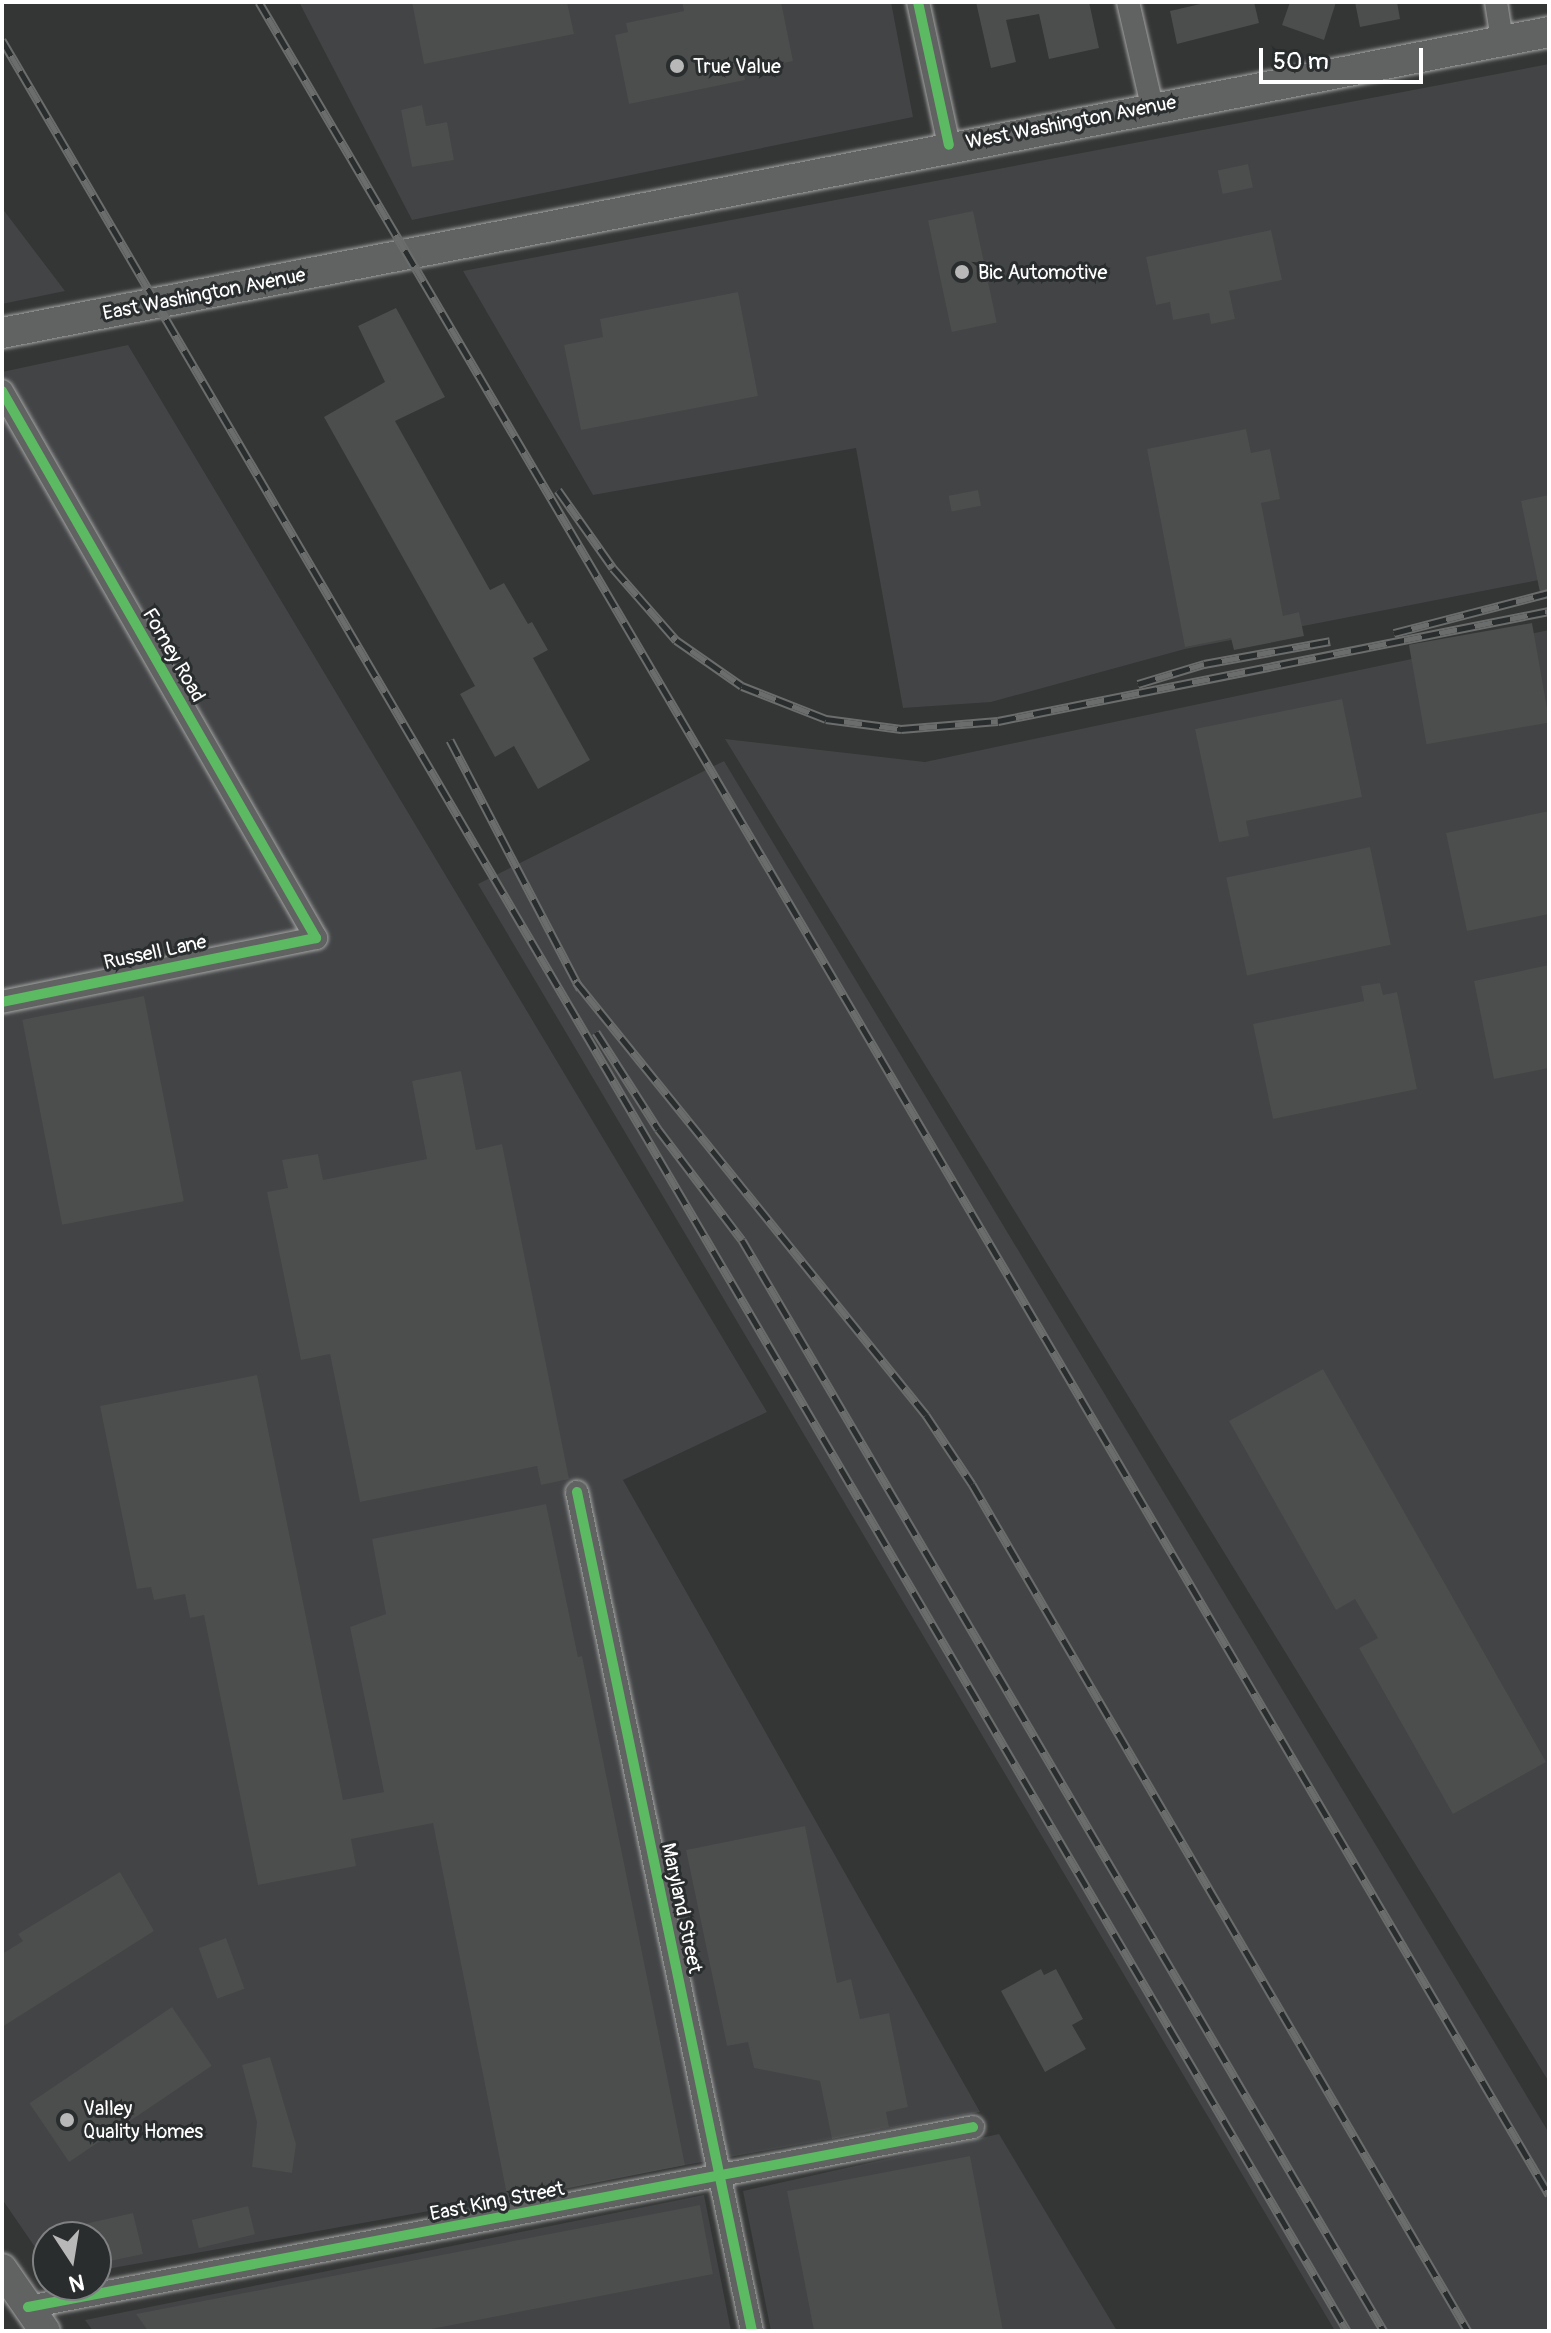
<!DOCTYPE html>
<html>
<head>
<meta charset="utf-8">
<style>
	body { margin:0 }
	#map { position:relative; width:1551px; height:2333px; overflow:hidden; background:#343535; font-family:Pangolin,sans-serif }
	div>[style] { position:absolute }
	.built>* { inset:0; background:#424445 }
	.building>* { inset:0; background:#4c4d4d; transform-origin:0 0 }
	.roads { filter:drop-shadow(0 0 2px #a4a4a4) drop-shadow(0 0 2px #a4a4a4) }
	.street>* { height:22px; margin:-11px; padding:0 11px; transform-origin:11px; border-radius:11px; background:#616262 }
	.secondary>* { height:30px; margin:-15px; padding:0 15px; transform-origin:15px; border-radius:15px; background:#616262 }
	.rail>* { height:9px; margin-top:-4.5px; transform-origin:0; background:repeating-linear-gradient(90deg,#2a2d2e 0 18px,#6b6c6c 0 36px); box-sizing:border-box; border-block:2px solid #6b6c6c }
	.cycleway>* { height:10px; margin:-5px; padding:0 5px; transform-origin:5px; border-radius:5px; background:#5cba63 }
	.dots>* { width:22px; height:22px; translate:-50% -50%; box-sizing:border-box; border:4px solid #2a2d2e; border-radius:50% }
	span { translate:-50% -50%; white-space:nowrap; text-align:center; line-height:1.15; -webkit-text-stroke:6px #2a2d2e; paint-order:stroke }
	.poi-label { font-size:20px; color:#fff }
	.left { translate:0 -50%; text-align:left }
	.street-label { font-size:20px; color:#fff }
	.frame { position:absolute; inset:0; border:4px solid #fff; pointer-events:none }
	.north { position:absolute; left:32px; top:2221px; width:80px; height:80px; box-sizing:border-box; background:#2a2d2e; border:2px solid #7f8182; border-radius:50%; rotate:168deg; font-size:22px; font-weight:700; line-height:32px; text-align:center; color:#fff }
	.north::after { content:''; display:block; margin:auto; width:28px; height:36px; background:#b8b8b8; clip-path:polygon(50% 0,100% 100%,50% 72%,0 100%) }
	.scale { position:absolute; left:1259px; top:48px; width:164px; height:36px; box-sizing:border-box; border:4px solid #fff; border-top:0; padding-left:10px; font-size:24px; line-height:28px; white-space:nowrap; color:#fff; -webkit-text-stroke:6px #2a2d2e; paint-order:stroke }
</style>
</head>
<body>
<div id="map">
	<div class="built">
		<i style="clip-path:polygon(299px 2px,891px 2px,913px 117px,412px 220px)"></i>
		<i style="clip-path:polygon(1549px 64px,1549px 578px,1185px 649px,991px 702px,903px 708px,856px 448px,593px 495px,463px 271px)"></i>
		<i style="clip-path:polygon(2px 208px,65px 291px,2px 304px)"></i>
		<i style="clip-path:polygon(128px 345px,767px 1412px,623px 1480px,980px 2112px,96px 2271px,96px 2237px,48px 2237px,48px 2266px,2px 2199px,2px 372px)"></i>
		<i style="clip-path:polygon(1549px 630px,1549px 2082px,725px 739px,925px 762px)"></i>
		<i style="clip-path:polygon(724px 761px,1549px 2133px,1549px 2331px,1335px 2331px,478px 884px)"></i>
		<i style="clip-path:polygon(999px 2134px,1117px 2331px,771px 2331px,743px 2191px)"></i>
		<i style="clip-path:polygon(704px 2195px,731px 2331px,93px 2331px,85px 2320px)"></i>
	</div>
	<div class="building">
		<i style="clip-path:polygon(412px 2px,567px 2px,574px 34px,424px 64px)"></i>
		<i style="clip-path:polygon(682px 2px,781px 2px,793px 61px,744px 71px,745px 80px,629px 104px,615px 35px,628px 32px,626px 23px,684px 11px)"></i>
		<i style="clip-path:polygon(976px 2px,1089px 2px,1099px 48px,1049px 59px,1039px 14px,1006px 20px,1016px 62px,991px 68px)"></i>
		<i style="clip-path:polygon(1209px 2px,1254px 2px,1259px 23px,1177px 44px,1170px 11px)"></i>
		<i style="clip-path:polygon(1290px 2px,1336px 2px,1324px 40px,1282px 25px)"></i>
		<i style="clip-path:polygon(1355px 2px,1397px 2px,1400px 19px,1360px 27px)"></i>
		<i style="clip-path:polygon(422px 105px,426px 126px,447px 122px,454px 160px,412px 167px,401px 110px)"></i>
		<i style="left:1248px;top:164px;width:24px;height:31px;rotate:78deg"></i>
		<i style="left:973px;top:211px;width:114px;height:46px;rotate:78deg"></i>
		<i style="clip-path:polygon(1271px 230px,1282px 280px,1229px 291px,1235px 319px,1211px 324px,1209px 313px,1173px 320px,1170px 302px,1156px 305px,1146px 257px)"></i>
		<i style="clip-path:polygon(738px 292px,758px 396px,581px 430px,564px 345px,603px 337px,600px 319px)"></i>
		<i style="clip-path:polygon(396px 308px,445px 397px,395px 421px,490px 590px,504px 583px,528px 624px,532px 622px,548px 650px,533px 658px,590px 760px,538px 789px,514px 746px,495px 757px,460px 694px,475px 686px,324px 417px,385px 382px,358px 326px)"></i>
		<i style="clip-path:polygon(1246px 429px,1251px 453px,1270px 449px,1280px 499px,1261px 503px,1283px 616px,1299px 612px,1304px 636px,1234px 650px,1231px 638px,1185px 647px,1147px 449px)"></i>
		<i style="left:978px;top:490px;width:16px;height:30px;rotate:79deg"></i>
		<i style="clip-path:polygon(1549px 495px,1549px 597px,1541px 597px,1521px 501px)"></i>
		<i style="left:1532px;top:623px;width:101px;height:125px;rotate:80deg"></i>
		<i style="clip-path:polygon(1342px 699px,1362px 797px,1246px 821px,1249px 836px,1219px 842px,1195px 729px)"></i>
		<i style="clip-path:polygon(1549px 811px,1549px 914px,1467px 931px,1446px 833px)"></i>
		<i style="left:1370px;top:847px;width:100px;height:147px;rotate:78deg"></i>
		<i style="clip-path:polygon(1549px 965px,1549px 1068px,1494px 1079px,1474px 981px)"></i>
		<i style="clip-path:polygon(1380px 983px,1383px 995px,1397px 992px,1417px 1089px,1273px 1119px,1253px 1024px,1364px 1001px,1361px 986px)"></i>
		<i style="left:144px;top:996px;width:209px;height:124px;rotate:79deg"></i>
		<i style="clip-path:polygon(461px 1071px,476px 1150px,502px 1144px,569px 1479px,541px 1485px,537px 1466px,360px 1502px,330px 1354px,301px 1360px,267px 1192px,288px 1188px,282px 1160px,318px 1154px,323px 1180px,427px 1159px,412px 1081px)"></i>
		<i style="clip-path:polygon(1323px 1369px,1546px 1762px,1453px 1814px,1359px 1648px,1378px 1638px,1355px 1599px,1336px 1610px,1229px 1421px)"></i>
		<i style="clip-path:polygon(257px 1375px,343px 1800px,384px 1792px,350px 1627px,386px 1614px,372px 1539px,546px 1504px,578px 1657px,582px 1656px,685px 2165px,508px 2200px,433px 1823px,351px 1839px,356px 1866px,258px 1885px,204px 1615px,190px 1618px,185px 1594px,154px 1600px,151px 1587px,137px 1589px,100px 1406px)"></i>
		<i style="clip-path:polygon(805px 1826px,837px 1983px,851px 1979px,860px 2019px,889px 2013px,908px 2107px,886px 2112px,889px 2127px,832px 2139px,820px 2081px,754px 2068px,748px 2042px,727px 2046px,686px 1850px)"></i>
		<i style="clip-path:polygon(120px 1872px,154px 1931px,2px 2027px,2px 1954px,23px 1941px,18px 1934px)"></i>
		<i style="left:226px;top:1938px;width:54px;height:29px;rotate:70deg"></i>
		<i style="clip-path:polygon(1041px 1969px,1044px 1975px,1056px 1969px,1083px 2019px,1072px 2025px,1086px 2049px,1045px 2072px,1001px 1991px)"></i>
		<i style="left:172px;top:2007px;width:71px;height:172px;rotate:56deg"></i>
		<i style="clip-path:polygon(270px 2057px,296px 2144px,292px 2173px,252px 2167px,257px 2122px,242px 2065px)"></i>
		<i style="clip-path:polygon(970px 2156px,1003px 2331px,814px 2331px,787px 2191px)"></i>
		<i style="clip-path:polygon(700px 2205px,713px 2274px,421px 2331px,148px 2331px,136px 2314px)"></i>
		<i style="left:248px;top:2206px;width:29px;height:58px;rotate:76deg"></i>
		<i style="clip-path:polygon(133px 2213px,143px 2254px,96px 2264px,96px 2237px,59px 2237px,58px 2230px)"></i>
	</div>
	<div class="roads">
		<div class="street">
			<i style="left:918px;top:2px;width:146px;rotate:77.8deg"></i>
			<i style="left:1128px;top:2px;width:107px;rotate:77deg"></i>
			<i style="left:1496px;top:2px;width:39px;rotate:81deg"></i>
			<i style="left:2px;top:391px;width:631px;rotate:60.14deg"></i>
			<i style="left:316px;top:938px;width:320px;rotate:168.5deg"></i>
			<i style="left:577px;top:1492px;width:857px;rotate:78.22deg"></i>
			<i style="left:28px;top:2307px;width:962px;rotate:-10.78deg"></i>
		</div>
		<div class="secondary">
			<i style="left:2px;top:333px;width:1576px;rotate:-11.01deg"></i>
			<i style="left:2px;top:2269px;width:75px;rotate:55.3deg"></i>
		</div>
	</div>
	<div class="rail">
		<i style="left:259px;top:2px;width:2544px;rotate:59.53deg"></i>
		<i style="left:2px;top:40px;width:2657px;rotate:59.58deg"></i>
		<i style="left:558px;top:490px;width:95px;rotate:54.8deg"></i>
		<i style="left:613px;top:568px;width:96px;rotate:48.8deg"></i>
		<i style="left:676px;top:640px;width:80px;rotate:34.9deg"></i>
		<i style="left:742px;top:686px;width:90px;rotate:21.4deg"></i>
		<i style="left:826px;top:719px;width:76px;rotate:7.6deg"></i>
		<i style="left:901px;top:729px;width:97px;rotate:-4.7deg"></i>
		<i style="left:998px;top:721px;width:562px;rotate:-11.29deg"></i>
		<i style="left:1394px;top:633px;width:160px;rotate:-14.5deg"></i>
		<i style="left:1138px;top:684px;width:69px;rotate:-16.9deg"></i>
		<i style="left:1204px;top:664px;width:128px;rotate:-10.3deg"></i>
		<i style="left:450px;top:740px;width:281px;rotate:62.4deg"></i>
		<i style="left:576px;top:982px;width:557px;rotate:51.05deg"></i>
		<i style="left:926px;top:1415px;width:83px;rotate:56.3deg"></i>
		<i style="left:972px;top:1484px;width:982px;rotate:59.65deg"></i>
		<i style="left:596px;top:1032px;width:115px;rotate:57.4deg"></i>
		<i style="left:658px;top:1129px;width:139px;rotate:52.9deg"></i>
		<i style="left:742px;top:1240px;width:1266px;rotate:59.53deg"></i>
	</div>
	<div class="cycleway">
		<i style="left:918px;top:2px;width:146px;rotate:77.8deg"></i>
		<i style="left:2px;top:391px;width:631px;rotate:60.14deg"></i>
		<i style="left:316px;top:938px;width:320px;rotate:168.5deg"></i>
		<i style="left:577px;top:1492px;width:857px;rotate:78.22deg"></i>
		<i style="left:28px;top:2307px;width:962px;rotate:-10.78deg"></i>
	</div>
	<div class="dots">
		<i style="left:677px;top:66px;background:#b8b8b8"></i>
		<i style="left:962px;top:272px;background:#b8b8b8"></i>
		<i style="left:67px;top:2120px;background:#b8b8b8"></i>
	</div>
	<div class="poi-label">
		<span class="left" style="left:693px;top:66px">True Value</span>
		<span class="left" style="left:978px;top:272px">Bic Automotive</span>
		<span class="left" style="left:83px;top:2120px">Valley<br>Quality Homes</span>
	</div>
	<div class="street-label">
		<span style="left:1071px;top:122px;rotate:-11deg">West Washington Avenue</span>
		<span style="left:204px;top:294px;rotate:-11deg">East Washington Avenue</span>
		<span style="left:174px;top:655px;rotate:60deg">Forney Road</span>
		<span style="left:155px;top:952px;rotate:-12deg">Russell Lane</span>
		<span style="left:682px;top:1908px;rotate:78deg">Maryland Street</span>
		<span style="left:497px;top:2201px;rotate:-11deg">East King Street</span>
	</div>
	<div class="frame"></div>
	<div class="north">N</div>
	<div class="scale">50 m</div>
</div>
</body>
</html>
